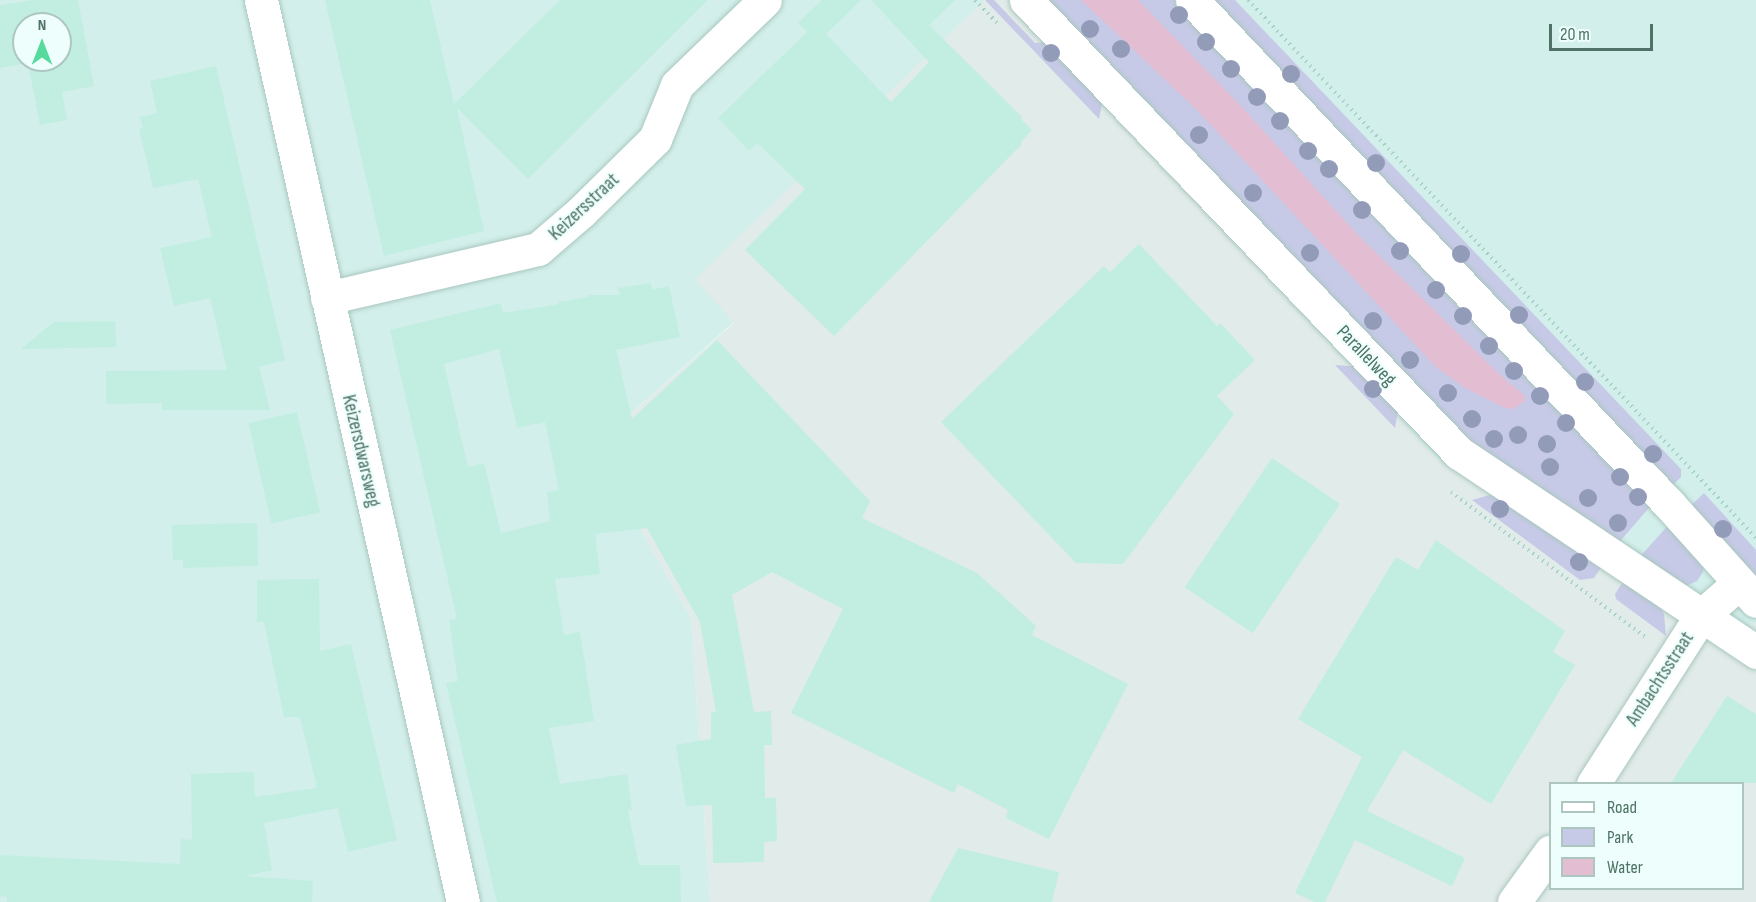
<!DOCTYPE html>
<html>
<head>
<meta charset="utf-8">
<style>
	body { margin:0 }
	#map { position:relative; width:1756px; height:902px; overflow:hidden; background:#e7fbf9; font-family:"Sofia Sans Condensed",sans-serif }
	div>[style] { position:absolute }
	.residential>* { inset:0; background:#d3efeb }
	.industrial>* { inset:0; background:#e1ebe9 }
	.green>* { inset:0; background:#c7cae7 }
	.water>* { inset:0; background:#e3bdd2 }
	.building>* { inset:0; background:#c1eee1; transform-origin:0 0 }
	.path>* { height:4px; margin-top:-2px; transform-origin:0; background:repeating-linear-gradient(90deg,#a4d3c5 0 1.5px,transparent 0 6px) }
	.roads { filter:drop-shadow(0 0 2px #a9c7bf) drop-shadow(0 0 2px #a9c7bf) }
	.minor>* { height:33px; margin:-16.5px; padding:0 16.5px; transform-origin:16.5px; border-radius:16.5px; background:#fff }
	.trees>* { width:18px; height:18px; margin:-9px; border-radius:50%; background:#929bb8 }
	span { translate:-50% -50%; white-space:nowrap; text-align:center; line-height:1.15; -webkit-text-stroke:4.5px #eefefc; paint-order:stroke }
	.street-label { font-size:20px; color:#4e7366 }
	.legend { position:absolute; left:1549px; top:782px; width:195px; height:108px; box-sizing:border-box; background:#eefefc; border:2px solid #aec6c0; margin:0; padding:8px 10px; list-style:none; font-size:18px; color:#4e7366 }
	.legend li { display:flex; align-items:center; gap:12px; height:30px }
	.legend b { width:30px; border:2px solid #aec6c0 }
	.north { position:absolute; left:12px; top:12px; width:60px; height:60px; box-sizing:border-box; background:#eefefc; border:2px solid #aec6c0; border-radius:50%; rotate:0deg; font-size:16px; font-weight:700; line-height:24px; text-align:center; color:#4e7366 }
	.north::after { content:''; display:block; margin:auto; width:21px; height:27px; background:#57da9d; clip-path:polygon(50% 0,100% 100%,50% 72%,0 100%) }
	.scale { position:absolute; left:1549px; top:24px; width:104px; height:27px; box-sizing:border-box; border:3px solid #4e7366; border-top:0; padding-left:8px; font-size:18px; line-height:21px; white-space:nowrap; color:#4e7366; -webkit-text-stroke:4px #eefefc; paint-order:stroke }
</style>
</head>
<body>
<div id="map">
	<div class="residential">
		<i style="clip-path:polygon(evenodd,0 0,985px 0,696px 279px,734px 322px,593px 447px,691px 618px,710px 902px,0 902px,0 0,24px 24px,60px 24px,60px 60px,24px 60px,24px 24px)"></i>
		<i style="clip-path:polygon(1007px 0,1756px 0,1756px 622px,1715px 643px,1438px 459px)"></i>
	</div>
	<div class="industrial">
		<i style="clip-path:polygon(evenodd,985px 0,1007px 0,1438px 459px,1715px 643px,1756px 622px,1756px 902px,710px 902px,691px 618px,593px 447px,734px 323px,695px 279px,985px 0,1550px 784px,1742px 784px,1742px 888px,1550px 888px,1550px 784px)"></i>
	</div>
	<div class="green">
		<i style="clip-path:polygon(985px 0,994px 0,1035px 43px,1053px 42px,1104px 94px,1099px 119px)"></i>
		<i style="clip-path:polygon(1043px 0,1177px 0,1654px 502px,1616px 546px,1490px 462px)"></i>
		<i style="clip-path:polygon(1207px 0,1235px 0,1681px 469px,1681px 477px,1670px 488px)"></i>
		<i style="clip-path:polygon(1335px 365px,1364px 367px,1399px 405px,1395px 428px)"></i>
		<i style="clip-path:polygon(1497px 493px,1604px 563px,1594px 578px,1580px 580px,1472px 500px)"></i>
		<i style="clip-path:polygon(1704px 493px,1756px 550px,1756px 583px,1688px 508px)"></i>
		<i style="clip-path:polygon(1672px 521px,1704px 560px,1703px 572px,1697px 581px,1688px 585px,1680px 585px,1637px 560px)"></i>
		<i style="clip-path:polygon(1626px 577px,1659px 603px,1664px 614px,1666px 636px,1616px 599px,1615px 594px)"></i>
	</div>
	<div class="water">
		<i style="clip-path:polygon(1081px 0,1138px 0,1239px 104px,1357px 234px,1499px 374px,1525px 396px,1525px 401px,1514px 409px,1505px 408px,1465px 388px,1436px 367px,1196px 109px)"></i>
	</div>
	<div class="building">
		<i style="clip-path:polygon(evenodd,33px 0,78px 0,94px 86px,62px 92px,67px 120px,40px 125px,28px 63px,0 68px,0 5px,33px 0,24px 24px,60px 24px,60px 60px,24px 60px,24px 24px)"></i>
		<i style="clip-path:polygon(325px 0,430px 0,454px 104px,560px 0,708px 0,528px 179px,457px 108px,484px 231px,384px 256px)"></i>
		<i style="clip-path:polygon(822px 0,861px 0,826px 34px,891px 102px,929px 62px,871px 0,955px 0,929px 25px,1022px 117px,1021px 119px,1032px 130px,1021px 142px,1022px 144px,834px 336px,745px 250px,805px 189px,757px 143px,749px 151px,718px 118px,807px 32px,798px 23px)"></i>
		<i style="clip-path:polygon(216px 66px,285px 360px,259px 367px,270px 410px,162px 410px,162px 403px,106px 404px,106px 371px,227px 370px,210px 298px,174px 306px,160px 248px,212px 237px,198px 179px,153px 188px,139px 129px,143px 128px,140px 117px,157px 113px,150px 81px)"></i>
		<i style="clip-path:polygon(1139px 244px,1217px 326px,1220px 323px,1255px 360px,1217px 396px,1234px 414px,1123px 564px,1076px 563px,941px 422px,1104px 266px,1110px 272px)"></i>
		<i style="clip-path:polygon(evenodd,651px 283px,652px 290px,669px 286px,680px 337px,616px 350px,632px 419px,717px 340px,870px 501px,862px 518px,977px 573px,1036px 626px,1032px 635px,1128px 684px,1049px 839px,1006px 818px,1008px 810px,958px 784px,954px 793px,791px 713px,843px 609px,772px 572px,732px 595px,754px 712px,771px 711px,772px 745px,764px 745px,765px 798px,776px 798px,777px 841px,764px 842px,764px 862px,713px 863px,712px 805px,686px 806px,676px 745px,711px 739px,711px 713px,716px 712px,700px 622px,647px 528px,595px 534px,600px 574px,555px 579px,564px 635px,580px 632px,594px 721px,549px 728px,560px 784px,627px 774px,632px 810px,628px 810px,639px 865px,680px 865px,681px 902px,497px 902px,446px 683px,458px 681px,449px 620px,457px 619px,390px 330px,501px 303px,503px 313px,559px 304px,558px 302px,589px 297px,589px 295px,620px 295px,618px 288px,651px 283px,499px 349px,517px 428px,545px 422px,559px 490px,547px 492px,550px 521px,501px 533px,484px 463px,468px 467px,444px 364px,499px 349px)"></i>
		<i style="clip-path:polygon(115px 321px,116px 347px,21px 349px,54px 322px)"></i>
		<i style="left:297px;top:412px;width:103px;height:50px;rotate:77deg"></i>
		<i style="left:1272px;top:458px;width:82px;height:156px;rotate:34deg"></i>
		<i style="clip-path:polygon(257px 523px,258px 566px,183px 568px,183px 560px,173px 560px,172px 525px)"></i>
		<i style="clip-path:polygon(1436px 540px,1565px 631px,1553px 652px,1575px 665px,1491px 804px,1403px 750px,1367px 811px,1465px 858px,1452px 886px,1355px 840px,1325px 902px,1314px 902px,1295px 893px,1362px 757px,1298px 719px,1396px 557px,1418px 570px)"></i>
		<i style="clip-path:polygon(319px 579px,320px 651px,351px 644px,397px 840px,348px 852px,338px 808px,264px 823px,272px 870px,245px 876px,313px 881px,312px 902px,7px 902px,7px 897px,0 896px,0 855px,180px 864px,181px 839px,192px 840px,191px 774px,254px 772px,255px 797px,317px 788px,300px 717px,284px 717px,264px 622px,257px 622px,257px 580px)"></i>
		<i style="clip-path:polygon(1727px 696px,1756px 714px,1756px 783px,1671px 783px)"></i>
		<i style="clip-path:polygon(958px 848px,1059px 872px,1052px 902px,929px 902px)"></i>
	</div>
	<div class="path">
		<i style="left:975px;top:0;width:35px;rotate:46deg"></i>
		<i style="left:1248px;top:0;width:740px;rotate:46.64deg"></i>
		<i style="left:1451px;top:492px;width:244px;rotate:36.7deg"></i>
	</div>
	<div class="roads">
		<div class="minor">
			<i style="left:261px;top:0;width:924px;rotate:77.38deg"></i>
			<i style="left:1026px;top:0;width:627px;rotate:46.29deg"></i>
			<i style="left:1459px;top:453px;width:358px;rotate:33.8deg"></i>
			<i style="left:1192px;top:0;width:694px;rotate:46.58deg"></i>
			<i style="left:1669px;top:504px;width:130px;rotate:48.1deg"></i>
			<i style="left:327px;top:298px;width:217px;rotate:-13.1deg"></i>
			<i style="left:538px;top:249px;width:57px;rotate:-40.7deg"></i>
			<i style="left:581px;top:212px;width:104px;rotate:-44.6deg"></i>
			<i style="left:655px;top:139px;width:58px;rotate:-67.8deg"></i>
			<i style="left:677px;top:85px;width:122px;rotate:-44deg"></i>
			<i style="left:1593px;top:784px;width:200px;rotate:-57.3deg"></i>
			<i style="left:1701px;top:616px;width:50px;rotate:-41deg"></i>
			<i style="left:1514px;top:902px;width:62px;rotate:-54.2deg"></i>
		</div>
	</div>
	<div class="trees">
		<i style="left:1179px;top:15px"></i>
		<i style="left:1090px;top:29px"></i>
		<i style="left:1206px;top:42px"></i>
		<i style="left:1121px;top:49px"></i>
		<i style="left:1051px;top:53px"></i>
		<i style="left:1231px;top:69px"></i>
		<i style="left:1291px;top:74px"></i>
		<i style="left:1257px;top:97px"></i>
		<i style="left:1280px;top:121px"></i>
		<i style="left:1199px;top:135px"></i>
		<i style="left:1308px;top:151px"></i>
		<i style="left:1376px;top:163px"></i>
		<i style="left:1329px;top:169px"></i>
		<i style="left:1253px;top:193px"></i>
		<i style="left:1362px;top:210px"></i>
		<i style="left:1400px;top:251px"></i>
		<i style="left:1310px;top:253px"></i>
		<i style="left:1461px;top:254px"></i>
		<i style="left:1436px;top:290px"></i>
		<i style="left:1519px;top:315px"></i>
		<i style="left:1463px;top:316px"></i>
		<i style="left:1373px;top:321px"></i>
		<i style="left:1489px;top:346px"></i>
		<i style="left:1410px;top:360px"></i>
		<i style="left:1514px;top:371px"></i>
		<i style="left:1585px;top:382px"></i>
		<i style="left:1373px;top:389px"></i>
		<i style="left:1448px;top:393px"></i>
		<i style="left:1540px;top:396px"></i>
		<i style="left:1472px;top:419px"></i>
		<i style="left:1566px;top:423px"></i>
		<i style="left:1518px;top:435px"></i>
		<i style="left:1494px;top:439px"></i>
		<i style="left:1547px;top:444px"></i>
		<i style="left:1653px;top:454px"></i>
		<i style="left:1550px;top:467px"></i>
		<i style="left:1620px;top:477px"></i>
		<i style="left:1638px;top:497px"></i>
		<i style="left:1588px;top:498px"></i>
		<i style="left:1500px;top:509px"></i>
		<i style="left:1618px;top:523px"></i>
		<i style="left:1723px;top:529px"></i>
		<i style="left:1579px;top:562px"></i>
	</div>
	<div class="street-label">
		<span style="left:584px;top:207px;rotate:-43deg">Keizersstraat</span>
		<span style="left:1366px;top:356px;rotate:46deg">Parallelweg</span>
		<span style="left:361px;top:451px;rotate:77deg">Keizersdwarsweg</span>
		<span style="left:1660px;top:679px;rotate:-57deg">Ambachtsstraat</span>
	</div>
	<ul class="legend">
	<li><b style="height:8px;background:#fff"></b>Road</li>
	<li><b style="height:16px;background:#c7cae7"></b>Park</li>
	<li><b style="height:16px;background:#e3bdd2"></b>Water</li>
	</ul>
	<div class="north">N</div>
	<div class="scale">20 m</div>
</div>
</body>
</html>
